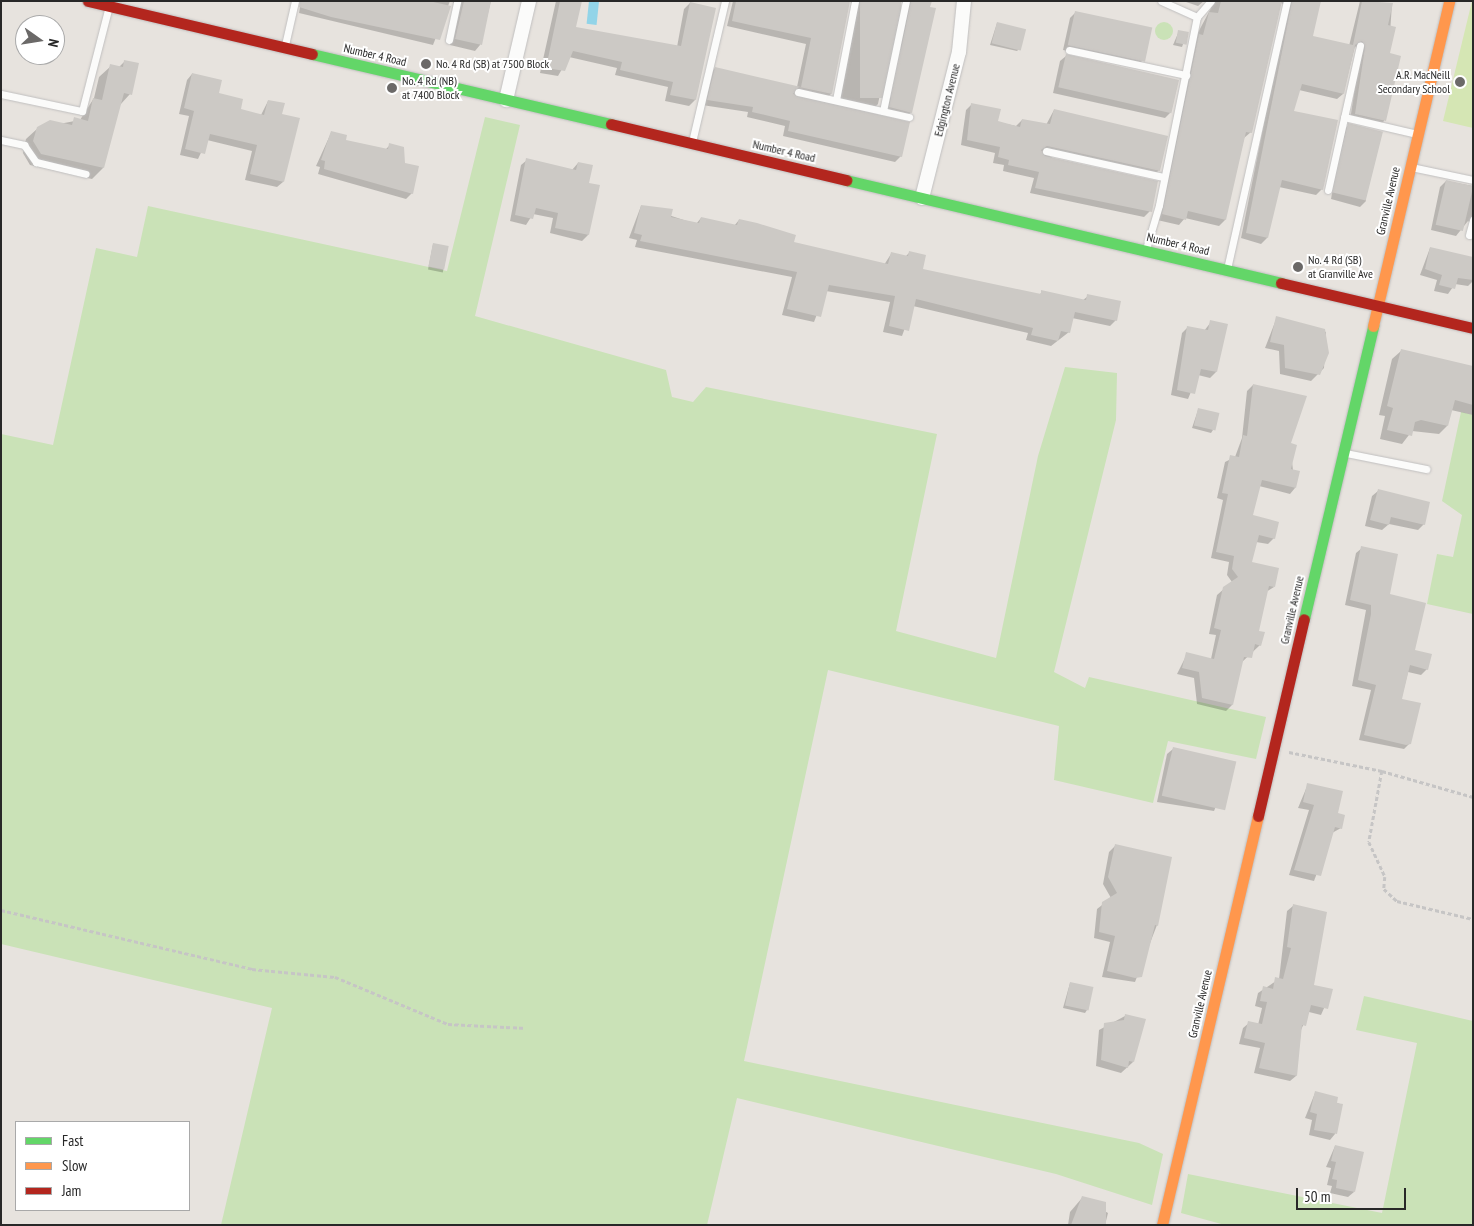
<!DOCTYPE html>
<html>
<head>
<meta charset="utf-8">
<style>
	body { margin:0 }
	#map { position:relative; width:1474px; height:1226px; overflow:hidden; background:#e7e3de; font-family:"PT Sans Narrow",sans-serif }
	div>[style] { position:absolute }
	.green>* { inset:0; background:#cae2b7 }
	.round { border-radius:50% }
	.pitch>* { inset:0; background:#d5e6b4 }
	.water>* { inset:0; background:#92d4e8; transform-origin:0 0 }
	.shadow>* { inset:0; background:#0003; transform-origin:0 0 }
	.building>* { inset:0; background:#ccc9c5; transform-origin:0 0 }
	.path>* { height:2.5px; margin-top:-1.25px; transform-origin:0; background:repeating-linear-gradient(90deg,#c6c5c5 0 4px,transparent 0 6.5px) }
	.roads { filter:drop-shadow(0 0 1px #c0bfbf) drop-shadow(0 0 1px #c0bfbf) }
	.lane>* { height:7px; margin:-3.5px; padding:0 3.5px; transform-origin:3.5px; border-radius:3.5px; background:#fbfbfa }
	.street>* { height:14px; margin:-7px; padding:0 7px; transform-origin:7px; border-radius:7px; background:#fbfbfa }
	.fast>* { height:11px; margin:-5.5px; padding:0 5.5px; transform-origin:5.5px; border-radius:5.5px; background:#63d668 }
	.slow>* { height:11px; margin:-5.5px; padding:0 5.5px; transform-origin:5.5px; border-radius:5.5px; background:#ff974d }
	.jam>* { height:11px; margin:-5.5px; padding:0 5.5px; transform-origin:5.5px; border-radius:5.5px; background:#b3261e }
	.dots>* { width:14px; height:14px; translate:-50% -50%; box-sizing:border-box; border:2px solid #fff; border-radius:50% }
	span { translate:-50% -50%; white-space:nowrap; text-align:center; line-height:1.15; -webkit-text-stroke:4px #fff; paint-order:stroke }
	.street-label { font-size:12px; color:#282828 }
	.poi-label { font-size:12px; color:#282828 }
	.left { translate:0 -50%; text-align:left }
	.right { translate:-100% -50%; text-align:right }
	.frame { position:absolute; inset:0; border:2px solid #282828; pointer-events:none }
	.legend { position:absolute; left:15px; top:1121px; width:175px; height:90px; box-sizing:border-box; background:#fff; border:1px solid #a9a9a9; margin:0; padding:6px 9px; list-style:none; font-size:15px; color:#282828 }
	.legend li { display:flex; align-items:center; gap:10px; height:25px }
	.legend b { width:25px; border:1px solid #a9a9a9 }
	.north { position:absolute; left:15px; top:15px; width:50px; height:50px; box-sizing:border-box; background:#fff; border:1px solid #a9a9a9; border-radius:50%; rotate:103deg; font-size:14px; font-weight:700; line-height:20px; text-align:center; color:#282828 }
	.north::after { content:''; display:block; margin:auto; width:18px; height:22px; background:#6b6968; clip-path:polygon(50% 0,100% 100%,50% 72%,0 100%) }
	.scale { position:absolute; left:1296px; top:1188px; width:110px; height:22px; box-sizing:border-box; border:2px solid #282828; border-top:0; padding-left:6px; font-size:15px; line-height:18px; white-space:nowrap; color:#282828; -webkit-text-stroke:4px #fff; paint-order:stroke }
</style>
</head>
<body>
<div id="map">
	<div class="green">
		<i class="round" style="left:1155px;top:22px;width:18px;height:18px"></i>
		<i style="clip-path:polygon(485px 117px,520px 125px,475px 316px,666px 370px,672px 397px,693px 402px,706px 387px,937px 434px,896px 631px,996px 658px,1038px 456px,1065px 367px,1117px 373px,1116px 420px,1054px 672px,1085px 688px,1089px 677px,1266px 717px,1256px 759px,1168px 741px,1153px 803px,1054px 780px,1059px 726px,828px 670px,744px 1061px,1139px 1143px,1163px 1154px,1152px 1205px,1056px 1174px,737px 1098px,707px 1225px,221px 1225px,272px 1008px,1px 944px,1px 434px,53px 445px,96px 248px,137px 257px,148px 206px,447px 271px)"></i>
		<i style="clip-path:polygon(1461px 412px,1473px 415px,1473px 614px,1427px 604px,1437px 554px,1453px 557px,1462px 515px,1442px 501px)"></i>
		<i style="clip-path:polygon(1364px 996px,1473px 1021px,1473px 1225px,1225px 1225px,1181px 1213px,1188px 1174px,1382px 1213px,1417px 1043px,1356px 1030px)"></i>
	</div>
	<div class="pitch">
		<i style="clip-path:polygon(1472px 1px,1473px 1px,1473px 128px,1443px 121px)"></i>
	</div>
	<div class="water">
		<i style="left:589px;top:1px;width:10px;height:23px;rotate:6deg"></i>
	</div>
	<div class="shadow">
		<i style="clip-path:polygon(301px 1px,450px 1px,433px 45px,299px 13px)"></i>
		<i style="clip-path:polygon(452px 1px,491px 1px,480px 45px,475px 51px,450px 45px,457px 8px)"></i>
		<i style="clip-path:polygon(556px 1px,580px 1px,574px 28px,677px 47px,684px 9px,690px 3px,695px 100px,689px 106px,665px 101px,668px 87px,615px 75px,617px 68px,569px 57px,558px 76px,540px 73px)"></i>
		<i style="clip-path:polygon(733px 1px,848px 1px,831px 94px,825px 99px,792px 92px,901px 156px,895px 162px,783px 136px,785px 126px,747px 117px,748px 112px,702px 105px,710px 74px,715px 68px,797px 87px,806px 44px,727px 26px)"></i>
		<i style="clip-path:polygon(850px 1px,899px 1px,878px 104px,872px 110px,837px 102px,855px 8px)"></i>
		<i style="clip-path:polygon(901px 1px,930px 1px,929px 8px,934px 9px,911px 112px,905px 118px,884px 113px,906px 8px)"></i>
		<i style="clip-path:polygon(1183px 1px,1204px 1px,1198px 6px)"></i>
		<i style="clip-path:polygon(1206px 1px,1320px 1px,1311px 37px,1349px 46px,1360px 1px,1392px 4px,1384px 121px,1379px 126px,1350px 120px,1360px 54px,1355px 46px,1343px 94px,1337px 99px,1299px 90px,1293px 112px,1322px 189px,1316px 195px,1279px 187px,1267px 238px,1261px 244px,1241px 238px,1287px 8px,1280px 2px,1251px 132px,1244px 138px,1225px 220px,1219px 226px,1185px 218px,1179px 225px,1157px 220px,1193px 42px,1211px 8px)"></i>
		<i style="clip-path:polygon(1075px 13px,1143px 60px,1137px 66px,1063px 50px,1070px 18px)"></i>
		<i style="clip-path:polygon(997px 23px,1020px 48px,1017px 51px,990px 45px)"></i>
		<i style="clip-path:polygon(1179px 31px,1187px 33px,1182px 47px,1173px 45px)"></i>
		<i style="clip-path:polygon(1066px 56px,1171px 112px,1165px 118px,1053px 93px,1060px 61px)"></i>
		<i style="clip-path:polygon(125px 61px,130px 94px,120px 105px,103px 168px,92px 179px,30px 165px,23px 153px,26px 139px,38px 128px,80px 120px,94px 98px,99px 77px,111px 66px,119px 67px)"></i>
		<i style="clip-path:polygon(192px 74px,239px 110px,261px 115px,268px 101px,281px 115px,283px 182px,277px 187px,245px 180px,252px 151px,207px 140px,198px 159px,180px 155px,189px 116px,179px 114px,187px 80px)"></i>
		<i style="clip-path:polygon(972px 104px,997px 122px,1016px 126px,1022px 120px,1046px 125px,1054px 110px,1159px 170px,1153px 176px,1040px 151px,1150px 211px,1144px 217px,1030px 193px,1034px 178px,1003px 171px,1004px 165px,993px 163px,995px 153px,961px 145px,966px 110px)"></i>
		<i style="clip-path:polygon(1349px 125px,1366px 201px,1360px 207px,1331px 199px,1343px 131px)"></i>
		<i style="clip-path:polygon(331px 133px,344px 141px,385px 150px,390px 145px,404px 164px,412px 193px,406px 199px,318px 174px,320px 167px,316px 166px)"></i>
		<i style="clip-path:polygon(527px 160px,572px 170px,578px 163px,588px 184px,598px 186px,588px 235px,582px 241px,550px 233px,553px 218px,533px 214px,526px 225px,510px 221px,521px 165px)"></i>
		<i style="clip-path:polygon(1446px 181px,1473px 186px,1473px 225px,1468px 221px,1456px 236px,1431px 230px,1440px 187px)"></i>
		<i style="clip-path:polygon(641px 206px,696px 224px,701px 218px,734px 226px,739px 220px,793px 243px,884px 265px,891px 254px,905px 257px,910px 252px,921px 270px,1039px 295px,1042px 292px,1082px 301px,1088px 296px,1116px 320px,1110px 326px,1072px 318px,1069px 332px,1051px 346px,1026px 340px,1028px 333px,913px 306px,902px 336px,883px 332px,890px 302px,826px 291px,814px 322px,782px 315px,792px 277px,635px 247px,637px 240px,629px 238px)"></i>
		<i style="left:433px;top:244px;width:15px;height:26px;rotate:11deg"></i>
		<i style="clip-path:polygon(1430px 248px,1473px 259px,1473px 281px,1468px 286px,1455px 284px,1448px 294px,1434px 291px,1437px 280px,1420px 275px)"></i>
		<i style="clip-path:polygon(1277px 317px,1326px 332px,1324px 368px,1311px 381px,1280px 374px,1279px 351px,1265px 348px)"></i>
		<i style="clip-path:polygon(1211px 322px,1227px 325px,1216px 372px,1210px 378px,1198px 375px,1188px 399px,1171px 395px,1182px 333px,1188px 327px,1204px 331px)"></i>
		<i style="clip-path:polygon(1401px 351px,1473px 374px,1473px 415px,1451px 410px,1447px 426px,1439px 434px,1412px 431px,1402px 444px,1380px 439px,1385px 416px,1379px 415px,1392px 359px)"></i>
		<i style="clip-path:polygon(1253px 385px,1290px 444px,1295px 488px,1290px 494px,1259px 486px,1252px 516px,1274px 538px,1268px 544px,1256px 542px,1251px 563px,1274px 587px,1266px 592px,1257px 632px,1260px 645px,1241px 663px,1232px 705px,1226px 711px,1197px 704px,1194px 678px,1177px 674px,1187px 654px,1211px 659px,1216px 635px,1209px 634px,1217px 595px,1232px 582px,1227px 575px,1229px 562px,1211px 558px,1223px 500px,1217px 498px,1225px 462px,1235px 457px,1242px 438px,1247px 391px)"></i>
		<i style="clip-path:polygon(1198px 410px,1213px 430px,1211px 433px,1192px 428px)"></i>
		<i style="clip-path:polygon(1378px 491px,1424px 524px,1418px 530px,1389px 524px,1382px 530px,1365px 526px,1372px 496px)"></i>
		<i style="clip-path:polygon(1362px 548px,1413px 651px,1427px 669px,1421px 675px,1408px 672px,1401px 700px,1410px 743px,1404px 749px,1359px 740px,1371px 690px,1352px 686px,1366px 610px,1345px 605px,1356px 553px)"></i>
		<i style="clip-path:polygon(1173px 749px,1234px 762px,1214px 811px,1157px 802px,1167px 754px)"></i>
		<i style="clip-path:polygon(1308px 784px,1336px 814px,1341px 828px,1332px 833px,1314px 881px,1289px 875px,1309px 810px,1298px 808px)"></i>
		<i style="clip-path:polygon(1115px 846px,1157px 925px,1135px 982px,1102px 977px,1110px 942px,1094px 938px,1097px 909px,1111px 898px,1103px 884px,1109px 852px)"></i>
		<i style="clip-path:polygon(1293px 906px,1313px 986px,1332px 990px,1321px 1015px,1309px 1012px,1301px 1030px,1296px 1076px,1290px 1081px,1254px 1073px,1260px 1048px,1239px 1044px,1243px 1028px,1249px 1023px,1258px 1025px,1262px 1008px,1255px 1006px,1258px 993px,1279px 979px,1287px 911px)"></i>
		<i style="clip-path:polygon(1070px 983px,1087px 1010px,1085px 1013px,1063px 1008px)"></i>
		<i style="clip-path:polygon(1125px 1016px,1133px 1062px,1121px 1073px,1096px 1066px,1099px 1030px)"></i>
		<i style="clip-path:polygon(1315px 1093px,1342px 1105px,1335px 1134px,1330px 1140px,1309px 1135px,1312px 1120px,1305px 1118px)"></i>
		<i style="clip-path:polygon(1335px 1146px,1354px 1192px,1348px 1197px,1330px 1193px,1332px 1186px,1327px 1185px,1331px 1168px,1326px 1167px)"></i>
		<i style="clip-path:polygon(1082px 1198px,1108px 1213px,1105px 1225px,1068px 1225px,1070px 1212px)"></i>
	</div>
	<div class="building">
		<i style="clip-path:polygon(300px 1px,429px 1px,451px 6px,440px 40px,331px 17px,299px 7px)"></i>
		<i style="clip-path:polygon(464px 1px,491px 1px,482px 45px,455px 39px)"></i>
		<i style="clip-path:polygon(560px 1px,582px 1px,576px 27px,681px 46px,690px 2px,716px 8px,696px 100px,670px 95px,673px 82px,620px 70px,622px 62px,573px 51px,565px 71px,546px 68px)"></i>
		<i style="clip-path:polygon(736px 1px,850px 1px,832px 94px,799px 87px,793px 94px,910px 122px,902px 157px,788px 131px,790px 121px,752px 112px,753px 107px,707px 100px,715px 67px,801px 87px,811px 38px,732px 21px)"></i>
		<i style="left:860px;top:1px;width:41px;height:97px"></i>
		<i style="clip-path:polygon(911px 1px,932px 1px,930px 7px,936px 8px,912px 113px,889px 107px)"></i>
		<i style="clip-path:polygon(1221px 1px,1282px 1px,1252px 133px,1246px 132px,1226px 220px,1188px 211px,1186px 220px,1162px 214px,1199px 34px,1203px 35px,1209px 12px,1218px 13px)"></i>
		<i style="clip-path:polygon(1292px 1px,1321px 1px,1313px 36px,1353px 45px,1362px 1px,1393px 3px,1388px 25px,1396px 27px,1390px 53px,1401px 56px,1386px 121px,1355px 114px,1365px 47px,1362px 41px,1355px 45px,1344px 94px,1302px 84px,1294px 111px,1338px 120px,1323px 190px,1282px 180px,1268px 238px,1246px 233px)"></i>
		<i style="left:1075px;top:11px;width:79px;height:35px;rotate:12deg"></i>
		<i style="left:997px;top:22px;width:30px;height:22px;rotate:14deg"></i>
		<i style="left:1178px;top:30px;width:11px;height:13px;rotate:10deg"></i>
		<i style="left:1066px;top:54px;width:116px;height:34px;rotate:13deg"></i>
		<i style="clip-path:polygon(124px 60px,139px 63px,132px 95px,124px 93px,104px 168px,41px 154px,33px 141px,37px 127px,50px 120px,72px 125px,74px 117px,88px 121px,93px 98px,102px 100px,110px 64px,123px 67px)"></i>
		<i style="clip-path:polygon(192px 73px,222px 80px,219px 93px,243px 99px,241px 109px,264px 115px,268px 100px,285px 103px,282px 114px,300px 118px,284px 182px,250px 174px,257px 145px,210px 134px,205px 154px,185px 149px,194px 111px,184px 108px)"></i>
		<i style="clip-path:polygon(971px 103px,1001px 109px,998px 121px,1020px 127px,1022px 119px,1050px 124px,1054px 109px,1168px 136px,1160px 171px,1047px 146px,1041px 150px,1045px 156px,1158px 181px,1152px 212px,1035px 188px,1039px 172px,1008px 165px,1009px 160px,998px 157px,1000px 147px,967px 140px)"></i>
		<i style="left:1348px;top:123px;width:36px;height:71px;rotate:14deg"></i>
		<i style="clip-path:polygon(331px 131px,347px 135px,346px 140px,388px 149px,389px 143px,404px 147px,405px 163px,419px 166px,413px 194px,324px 169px,325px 161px,321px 160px)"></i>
		<i style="clip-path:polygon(526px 158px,576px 170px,578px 162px,593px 165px,589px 183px,600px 185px,589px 235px,555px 228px,558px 213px,536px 208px,533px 219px,515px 215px)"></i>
		<i style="left:1446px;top:180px;width:28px;height:46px;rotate:13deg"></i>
		<i style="clip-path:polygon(641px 205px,673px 209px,671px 217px,699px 223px,701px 217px,737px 225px,739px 219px,757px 223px,796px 235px,794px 242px,888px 264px,891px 252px,908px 256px,909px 251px,926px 255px,923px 269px,1041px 294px,1041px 290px,1086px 300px,1087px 294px,1121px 301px,1117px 321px,1075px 312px,1070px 333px,1061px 331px,1058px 341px,1031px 335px,1033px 328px,916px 299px,909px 331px,889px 326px,895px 296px,829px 285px,821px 317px,787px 309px,797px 272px,640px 241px,642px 235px,634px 233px)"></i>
		<i style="left:433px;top:243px;width:16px;height:24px;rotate:11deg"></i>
		<i style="clip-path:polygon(1430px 247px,1473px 257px,1473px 280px,1458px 278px,1455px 289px,1439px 285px,1442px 275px,1425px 269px)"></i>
		<i style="clip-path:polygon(1276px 316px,1325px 329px,1329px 353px,1320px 375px,1285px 368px,1284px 345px,1270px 342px)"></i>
		<i style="clip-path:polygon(1210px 320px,1228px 324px,1217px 372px,1201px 369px,1195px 394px,1177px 390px,1187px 326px,1208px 330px)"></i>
		<i style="clip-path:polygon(1401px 349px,1473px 366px,1473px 405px,1455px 400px,1448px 426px,1421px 420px,1415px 422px,1412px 436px,1387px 430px,1393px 408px,1387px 406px)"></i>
		<i style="clip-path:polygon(1253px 384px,1307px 396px,1291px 443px,1297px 445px,1291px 469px,1300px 471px,1296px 488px,1262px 480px,1253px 515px,1279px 522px,1275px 539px,1259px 535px,1252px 562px,1279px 568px,1275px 587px,1269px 586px,1259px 631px,1265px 632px,1261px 646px,1255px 644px,1252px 658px,1244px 657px,1233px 705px,1202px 698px,1199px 672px,1182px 668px,1186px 652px,1214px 659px,1221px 630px,1214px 628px,1223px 587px,1238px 577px,1232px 569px,1234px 556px,1216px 552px,1228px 494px,1222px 493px,1230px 455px,1239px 457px,1243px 435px,1247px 436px)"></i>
		<i style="left:1198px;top:408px;width:22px;height:18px;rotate:13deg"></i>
		<i style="clip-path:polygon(1378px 489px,1430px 502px,1425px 525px,1391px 517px,1389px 525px,1370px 520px)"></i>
		<i style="clip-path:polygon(1361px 546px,1398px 554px,1390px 594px,1426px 603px,1415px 650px,1432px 654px,1428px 670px,1410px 665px,1402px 699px,1421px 703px,1411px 744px,1406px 745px,1364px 735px,1376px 685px,1358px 680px,1371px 614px,1371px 605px,1350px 600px)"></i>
		<i style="left:1173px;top:747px;width:65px;height:50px;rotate:13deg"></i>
		<i style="clip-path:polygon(1307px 783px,1343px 791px,1338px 813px,1345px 815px,1342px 829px,1335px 827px,1321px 876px,1294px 870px,1314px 805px,1303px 802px)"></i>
		<i style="clip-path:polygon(1115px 844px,1172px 857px,1158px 926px,1155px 925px,1142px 977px,1135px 978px,1107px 971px,1115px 936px,1099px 932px,1102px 902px,1117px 893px,1108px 877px)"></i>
		<i style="clip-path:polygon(1293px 904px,1327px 912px,1314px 985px,1333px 989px,1328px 1009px,1311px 1005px,1306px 1026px,1302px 1025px,1297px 1076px,1259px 1068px,1265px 1043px,1244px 1038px,1248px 1021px,1262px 1024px,1267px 1002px,1260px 1001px,1263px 986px,1273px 989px,1275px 977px,1283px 979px,1291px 948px,1287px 947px)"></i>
		<i style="left:1070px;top:982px;width:24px;height:24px;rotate:12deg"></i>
		<i style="clip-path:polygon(1125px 1014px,1146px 1019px,1134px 1062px,1129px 1061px,1128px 1068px,1101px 1060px,1104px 1023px,1124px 1020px)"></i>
		<i style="clip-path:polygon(1315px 1091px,1338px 1097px,1337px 1103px,1343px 1104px,1337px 1134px,1314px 1130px,1317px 1114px,1310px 1112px)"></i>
		<i style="clip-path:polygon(1335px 1145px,1364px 1152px,1355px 1192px,1336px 1188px,1337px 1180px,1332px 1179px,1336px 1162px,1331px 1161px)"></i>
		<i style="clip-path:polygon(1082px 1196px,1106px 1202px,1106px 1225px,1071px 1225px)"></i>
	</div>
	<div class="path">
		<i style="left:1289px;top:752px;width:95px;rotate:11.5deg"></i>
		<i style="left:1382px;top:771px;width:72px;rotate:100.4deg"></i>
		<i style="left:1369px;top:842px;width:38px;rotate:65deg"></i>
		<i style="left:1385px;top:877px;width:12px;rotate:95deg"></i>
		<i style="left:1384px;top:889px;width:18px;rotate:43deg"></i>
		<i style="left:1397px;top:901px;width:78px;rotate:13.3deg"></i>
		<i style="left:1382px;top:771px;width:95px;rotate:15.9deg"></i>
		<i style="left:1px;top:910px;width:258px;rotate:13.2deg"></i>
		<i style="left:252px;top:969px;width:83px;rotate:5.5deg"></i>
		<i style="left:335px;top:977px;width:122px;rotate:22.6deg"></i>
		<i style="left:448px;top:1024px;width:78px;rotate:2.9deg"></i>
	</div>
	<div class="roads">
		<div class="lane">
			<i style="left:1197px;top:17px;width:21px;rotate:-49deg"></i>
			<i style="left:449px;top:40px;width:40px;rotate:-78deg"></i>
			<i style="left:285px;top:45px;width:45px;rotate:-77.2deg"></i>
			<i style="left:1069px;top:50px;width:120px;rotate:12.1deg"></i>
			<i style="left:798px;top:92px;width:114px;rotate:12.7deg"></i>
			<i style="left:1px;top:94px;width:83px;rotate:11.9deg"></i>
			<i style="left:82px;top:111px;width:108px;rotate:-75.6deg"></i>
			<i style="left:836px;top:100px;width:101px;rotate:-79.1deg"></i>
			<i style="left:883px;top:111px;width:112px;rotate:-78.2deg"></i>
			<i style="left:1344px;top:117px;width:75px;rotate:13.1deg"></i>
			<i style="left:1px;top:140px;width:24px;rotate:12deg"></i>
			<i style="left:24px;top:145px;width:21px;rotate:55deg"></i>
			<i style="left:36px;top:162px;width:51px;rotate:13.5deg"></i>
			<i style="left:692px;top:142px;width:145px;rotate:-76.8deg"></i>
			<i style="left:1046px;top:151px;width:120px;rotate:12.5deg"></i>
			<i style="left:1411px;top:167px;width:63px;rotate:11.8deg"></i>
			<i style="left:1328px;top:190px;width:148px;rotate:-77.5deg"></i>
			<i style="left:1469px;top:235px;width:16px;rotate:-75deg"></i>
			<i style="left:1146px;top:249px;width:46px;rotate:-73.5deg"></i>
			<i style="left:1159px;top:205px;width:192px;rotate:-78.6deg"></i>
			<i style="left:1197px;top:17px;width:39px;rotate:-156deg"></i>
			<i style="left:1227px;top:269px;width:275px;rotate:-77.4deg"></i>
			<i style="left:1346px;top:453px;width:82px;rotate:11.3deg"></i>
		</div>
		<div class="street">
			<i style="left:506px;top:100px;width:102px;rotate:-76.9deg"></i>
			<i style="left:922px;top:198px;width:151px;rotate:-75.8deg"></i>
			<i style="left:959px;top:52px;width:51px;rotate:-84.4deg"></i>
		</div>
		<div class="fast">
			<i style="left:312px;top:54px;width:307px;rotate:13.2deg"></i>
			<i style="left:846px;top:180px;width:447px;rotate:13.3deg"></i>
			<i style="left:1304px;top:619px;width:301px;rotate:-76.7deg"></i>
		</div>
		<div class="slow">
			<i style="left:1373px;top:326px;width:334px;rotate:-76.8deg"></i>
			<i style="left:1162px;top:1225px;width:420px;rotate:-76.8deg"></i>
		</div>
		<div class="jam">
			<i style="left:88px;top:1px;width:230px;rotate:13.3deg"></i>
			<i style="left:611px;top:124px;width:242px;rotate:13.4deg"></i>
			<i style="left:1281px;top:283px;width:197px;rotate:13.2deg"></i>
			<i style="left:1258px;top:816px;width:202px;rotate:-76.9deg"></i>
		</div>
	</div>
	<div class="dots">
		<i style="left:426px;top:64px;background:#6b6968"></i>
		<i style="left:1460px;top:82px;background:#6b6968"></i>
		<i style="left:392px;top:88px;background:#6b6968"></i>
		<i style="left:1298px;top:267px;background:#6b6968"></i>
	</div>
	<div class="street-label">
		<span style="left:375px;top:55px;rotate:13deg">Number 4 Road</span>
		<span style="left:947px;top:100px;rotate:-76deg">Edgington Avenue</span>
		<span style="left:784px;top:151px;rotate:13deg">Number 4 Road</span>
		<span style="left:1388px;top:201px;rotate:-77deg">Granville Avenue</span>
		<span style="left:1178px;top:244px;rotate:13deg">Number 4 Road</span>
		<span style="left:1292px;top:610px;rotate:-77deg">Granville Avenue</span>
		<span style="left:1200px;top:1004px;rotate:-77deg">Granville Avenue</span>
	</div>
	<div class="poi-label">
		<span class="left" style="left:436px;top:64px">No. 4 Rd (SB) at 7500 Block</span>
		<span class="right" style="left:1450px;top:82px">A.R. MacNeill<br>Secondary School</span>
		<span class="left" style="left:402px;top:88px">No. 4 Rd (NB)<br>at 7400 Block</span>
		<span class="left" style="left:1308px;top:267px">No. 4 Rd (SB)<br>at Granville Ave</span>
	</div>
	<div class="frame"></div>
	<ul class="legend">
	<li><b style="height:6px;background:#63d668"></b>Fast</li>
	<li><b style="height:6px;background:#ff974d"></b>Slow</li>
	<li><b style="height:6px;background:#b3261e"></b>Jam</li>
	</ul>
	<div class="north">N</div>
	<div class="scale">50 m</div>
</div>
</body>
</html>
